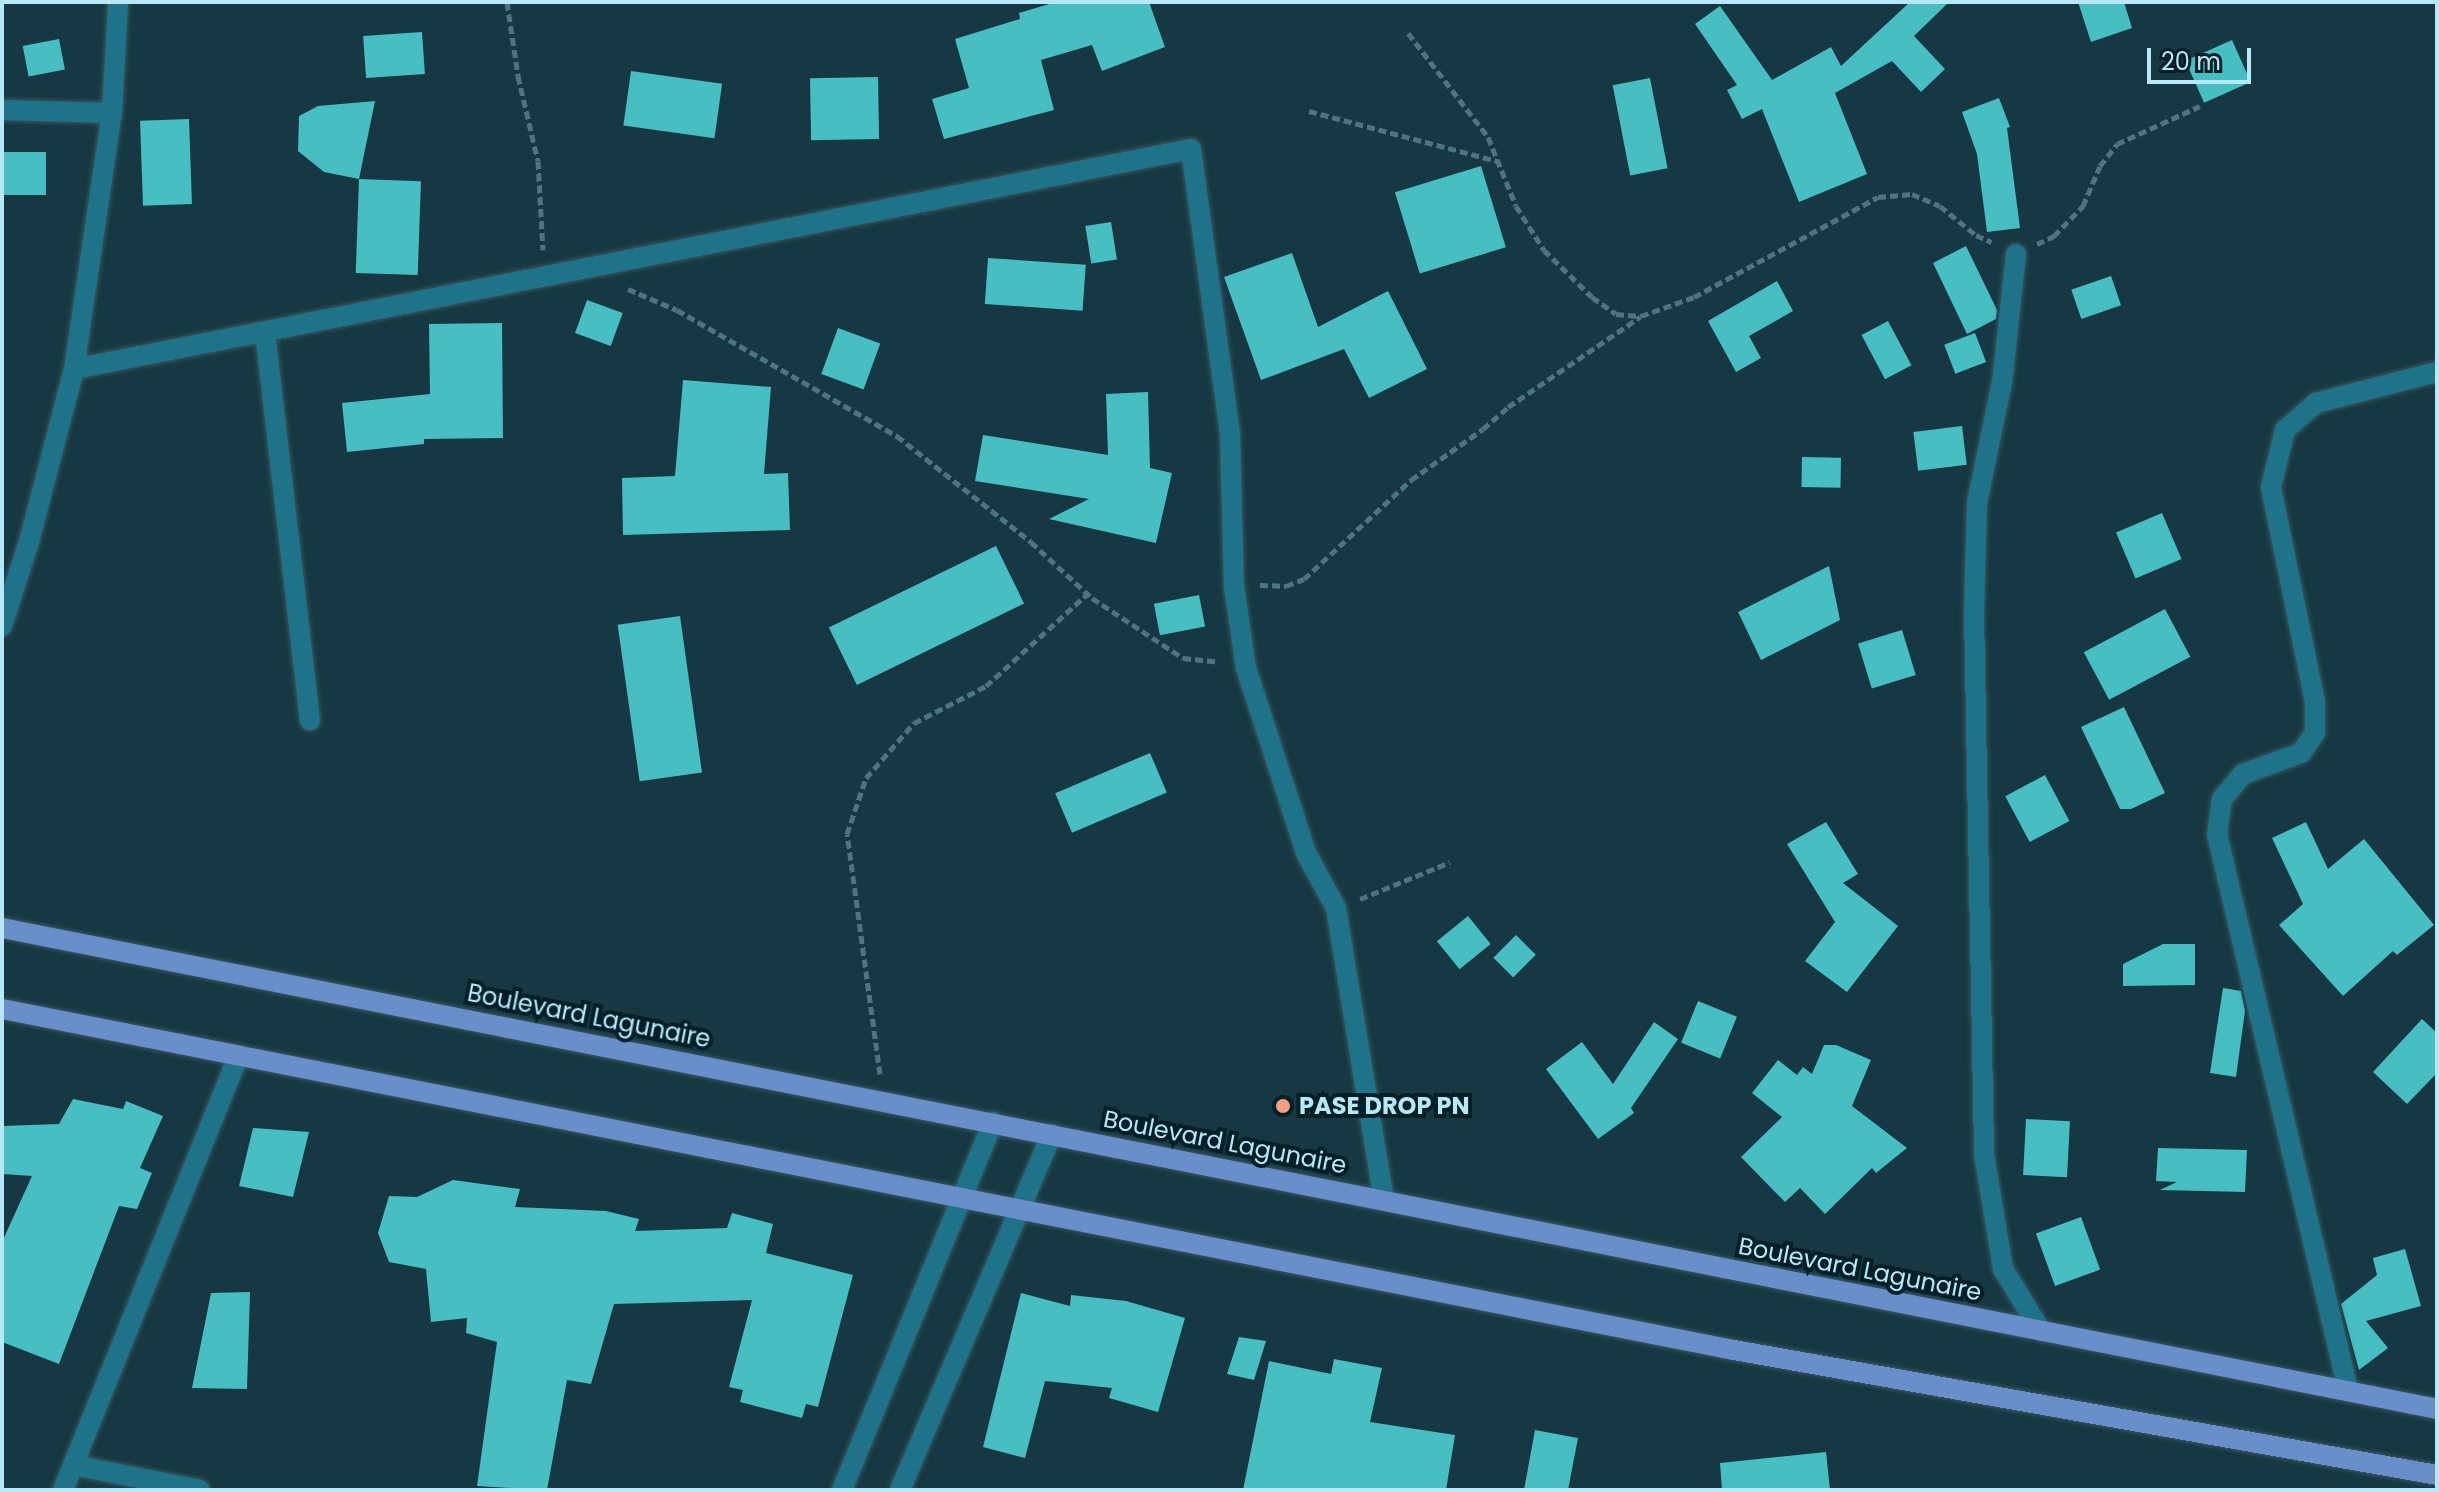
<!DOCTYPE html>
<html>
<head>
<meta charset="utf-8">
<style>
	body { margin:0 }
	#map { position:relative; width:2439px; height:1492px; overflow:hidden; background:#173842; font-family:Poppins,sans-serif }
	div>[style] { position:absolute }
	.building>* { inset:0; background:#46bec2; transform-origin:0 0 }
	.path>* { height:5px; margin-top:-2.5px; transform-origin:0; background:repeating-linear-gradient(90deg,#4e747f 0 8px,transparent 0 12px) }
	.roads { filter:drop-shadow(0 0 2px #345761) drop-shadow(0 0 2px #345761) }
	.minor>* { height:20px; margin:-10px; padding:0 10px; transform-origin:10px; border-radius:10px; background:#1f7389 }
	.major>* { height:20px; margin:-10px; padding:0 10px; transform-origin:10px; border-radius:10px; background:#688fc9 }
	.dots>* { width:22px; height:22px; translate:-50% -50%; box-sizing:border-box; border:4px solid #001f28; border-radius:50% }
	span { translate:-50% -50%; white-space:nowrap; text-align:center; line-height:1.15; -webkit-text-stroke:8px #001f28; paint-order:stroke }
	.street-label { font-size:24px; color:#b8e7f5 }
	.poi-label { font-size:24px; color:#b8e7f5; font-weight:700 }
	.left { translate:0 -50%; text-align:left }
	.frame { position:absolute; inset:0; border:4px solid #b8e7f5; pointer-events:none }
	.scale { position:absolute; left:2147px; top:48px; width:104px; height:36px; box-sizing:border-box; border:4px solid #b8e7f5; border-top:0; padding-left:10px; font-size:24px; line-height:28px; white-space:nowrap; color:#b8e7f5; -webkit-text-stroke:6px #001f28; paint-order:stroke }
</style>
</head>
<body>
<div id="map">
	<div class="building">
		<i style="clip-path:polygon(1056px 2px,1149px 2px,1165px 47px,1102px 71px,1092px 45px,1041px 60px,1054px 110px,944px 139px,932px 99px,969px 88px,955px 39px,1020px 19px,1019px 13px)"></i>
		<i style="clip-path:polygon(1910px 2px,1949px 2px,1914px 36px,1945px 69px,1921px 92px,1892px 61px,1835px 93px,1867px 174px,1799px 202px,1762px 109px,1742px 119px,1727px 90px,1737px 85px,1695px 24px,1720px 6px,1772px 80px,1831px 47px,1841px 66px)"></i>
		<i style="clip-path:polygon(2078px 2px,2124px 2px,2132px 28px,2091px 42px)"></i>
		<i style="left:422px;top:32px;width:42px;height:59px;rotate:86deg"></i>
		<i style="left:59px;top:39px;width:31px;height:37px;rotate:79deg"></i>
		<i style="left:2232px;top:40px;width:46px;height:51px;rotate:66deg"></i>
		<i style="left:631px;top:71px;width:92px;height:55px;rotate:8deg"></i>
		<i style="left:878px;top:77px;width:62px;height:68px;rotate:89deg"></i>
		<i style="left:1650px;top:78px;width:92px;height:38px;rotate:79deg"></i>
		<i style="clip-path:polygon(1999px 98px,2010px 127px,2007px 128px,2020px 228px,1987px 232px,1977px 154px,1962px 112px)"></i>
		<i style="clip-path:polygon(375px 101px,359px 179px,324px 172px,298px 151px,299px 116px,318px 106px)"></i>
		<i style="left:189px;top:119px;width:85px;height:49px;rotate:88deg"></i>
		<i style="left:2px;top:152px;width:44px;height:43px"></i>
		<i style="left:1481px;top:166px;width:85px;height:90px;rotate:73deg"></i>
		<i style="left:359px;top:179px;width:62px;height:94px;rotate:2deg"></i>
		<i style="left:1111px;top:222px;width:38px;height:26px;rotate:81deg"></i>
		<i style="clip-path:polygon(1966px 246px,1997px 310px,1996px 319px,1967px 334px,1933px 263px)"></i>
		<i style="clip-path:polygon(1292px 253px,1318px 327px,1388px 291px,1427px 369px,1369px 398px,1344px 349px,1261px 380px,1224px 277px)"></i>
		<i style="left:988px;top:258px;width:98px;height:46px;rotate:4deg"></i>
		<i style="left:2111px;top:276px;width:31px;height:42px;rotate:71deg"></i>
		<i style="clip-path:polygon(1777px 281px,1793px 311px,1749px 336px,1761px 358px,1736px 372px,1708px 321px)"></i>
		<i style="left:587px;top:300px;width:38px;height:35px;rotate:20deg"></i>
		<i style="left:1888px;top:321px;width:50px;height:30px;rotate:62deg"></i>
		<i style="clip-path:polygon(502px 323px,503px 438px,424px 439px,424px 444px,347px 452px,342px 403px,430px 394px,429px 324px)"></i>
		<i style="left:838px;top:328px;width:45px;height:49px;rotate:20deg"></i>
		<i style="left:1975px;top:333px;width:31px;height:33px;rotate:69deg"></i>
		<i style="clip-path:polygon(683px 380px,771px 387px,764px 474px,788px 473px,790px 530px,623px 535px,622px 478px,675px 476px)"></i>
		<i style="clip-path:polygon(1148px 392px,1150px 468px,1172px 473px,1156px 543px,1049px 519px,1089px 499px,975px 481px,983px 435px,1108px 455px,1106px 394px)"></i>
		<i style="left:1962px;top:426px;width:39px;height:49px;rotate:83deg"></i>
		<i style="left:1802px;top:457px;width:39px;height:30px;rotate:1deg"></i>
		<i style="left:2162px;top:513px;width:50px;height:50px;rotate:67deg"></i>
		<i style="left:996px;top:546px;width:64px;height:186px;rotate:64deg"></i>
		<i style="clip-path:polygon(1829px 566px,1840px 620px,1761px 660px,1738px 612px)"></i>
		<i style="left:1199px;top:595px;width:32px;height:46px;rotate:79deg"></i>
		<i style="left:2165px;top:609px;width:54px;height:92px;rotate:62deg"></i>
		<i style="left:680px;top:616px;width:158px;height:63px;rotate:82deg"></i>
		<i style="left:1902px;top:630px;width:47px;height:46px;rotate:73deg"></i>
		<i style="clip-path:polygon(2124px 707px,2165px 793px,2131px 809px,2120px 809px,2081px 727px)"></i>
		<i style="left:1150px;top:753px;width:43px;height:103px;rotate:67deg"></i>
		<i style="left:2045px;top:775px;width:52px;height:45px;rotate:62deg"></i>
		<i style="clip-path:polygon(1826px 822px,1858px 874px,1843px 883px,1898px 926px,1847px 992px,1805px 961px,1835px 922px,1787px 844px)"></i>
		<i style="clip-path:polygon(2306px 822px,2328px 869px,2364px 839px,2434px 925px,2397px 955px,2393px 951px,2343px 996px,2279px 925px,2303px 904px,2272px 838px)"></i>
		<i style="left:1468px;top:916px;width:36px;height:40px;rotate:51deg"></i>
		<i style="left:1516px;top:935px;width:28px;height:32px;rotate:45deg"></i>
		<i style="clip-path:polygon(2163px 944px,2195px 944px,2195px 985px,2123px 986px,2123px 964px)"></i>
		<i style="clip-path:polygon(2223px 988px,2241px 991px,2245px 1011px,2236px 1077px,2210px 1073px)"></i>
		<i style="left:1698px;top:1001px;width:42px;height:45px;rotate:22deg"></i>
		<i style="clip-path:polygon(2422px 1019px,2437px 1033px,2437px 1073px,2407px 1104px,2373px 1072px)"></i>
		<i style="clip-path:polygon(1654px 1022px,1678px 1039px,1631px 1108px,1634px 1113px,1598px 1139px,1546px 1069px,1582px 1042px,1613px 1084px)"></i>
		<i style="clip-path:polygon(1824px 1045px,1836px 1045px,1871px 1060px,1852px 1106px,1907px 1148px,1876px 1173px,1872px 1168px,1825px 1214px,1800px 1188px,1785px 1202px,1741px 1157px,1782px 1117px,1752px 1093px,1778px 1060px,1797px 1075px,1803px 1067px,1812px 1074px)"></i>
		<i style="clip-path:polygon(73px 1099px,123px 1109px,126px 1101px,163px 1116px,140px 1168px,152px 1173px,137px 1209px,119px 1206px,59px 1364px,2px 1342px,2px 1242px,32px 1176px,2px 1174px,2px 1126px,59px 1124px)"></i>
		<i style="left:2026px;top:1119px;width:44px;height:56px;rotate:3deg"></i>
		<i style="clip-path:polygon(253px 1128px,309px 1132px,293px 1197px,239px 1186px)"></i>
		<i style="clip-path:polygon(2158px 1148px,2247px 1150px,2245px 1192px,2160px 1190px,2177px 1182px,2156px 1181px)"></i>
		<i style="clip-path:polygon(453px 1180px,520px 1189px,515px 1207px,606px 1211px,639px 1219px,635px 1231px,727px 1228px,732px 1213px,773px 1224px,766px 1253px,853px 1275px,818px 1407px,806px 1404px,802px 1418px,740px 1402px,743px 1390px,729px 1387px,752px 1300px,614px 1304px,591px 1384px,567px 1380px,547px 1490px,477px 1486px,497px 1342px,466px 1333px,467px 1318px,431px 1322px,426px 1269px,389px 1262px,378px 1233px,389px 1196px,417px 1197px)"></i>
		<i style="left:2081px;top:1217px;width:56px;height:48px;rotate:70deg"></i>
		<i style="clip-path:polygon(2405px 1249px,2421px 1306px,2366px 1321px,2388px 1348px,2359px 1370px,2341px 1304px,2377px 1275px,2373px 1258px)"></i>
		<i style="clip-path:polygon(250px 1292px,247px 1389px,192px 1388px,211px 1293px)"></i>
		<i style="clip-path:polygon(1021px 1293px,1070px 1306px,1071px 1295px,1126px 1301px,1185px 1318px,1158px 1412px,1109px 1398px,1112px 1388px,1045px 1381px,1025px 1458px,983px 1447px)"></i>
		<i style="clip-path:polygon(1239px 1337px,1266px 1341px,1254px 1380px,1227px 1374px)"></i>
		<i style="clip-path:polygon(1334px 1359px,1382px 1368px,1370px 1422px,1455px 1435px,1446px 1490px,1243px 1490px,1269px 1361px,1331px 1374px)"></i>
		<i style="clip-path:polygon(1535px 1430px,1578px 1438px,1568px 1490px,1524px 1490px)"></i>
		<i style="clip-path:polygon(1826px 1452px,1830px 1490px,1722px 1490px,1720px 1463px)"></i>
	</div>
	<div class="path">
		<i style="left:507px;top:2px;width:75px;rotate:81.5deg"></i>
		<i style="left:518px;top:76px;width:87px;rotate:76.8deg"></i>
		<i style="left:538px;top:161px;width:89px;rotate:86.8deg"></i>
		<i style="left:1408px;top:33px;width:131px;rotate:52.4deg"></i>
		<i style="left:1488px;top:137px;width:74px;rotate:67.9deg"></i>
		<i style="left:1516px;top:206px;width:52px;rotate:57.5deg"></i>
		<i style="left:1544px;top:250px;width:67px;rotate:44.4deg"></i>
		<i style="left:1592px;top:297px;width:29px;rotate:35deg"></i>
		<i style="left:1616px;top:314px;width:25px;rotate:5deg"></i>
		<i style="left:1641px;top:316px;width:56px;rotate:-19.7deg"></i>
		<i style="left:1694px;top:297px;width:209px;rotate:-28.5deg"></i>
		<i style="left:1878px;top:197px;width:34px;rotate:-5deg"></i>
		<i style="left:1912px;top:194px;width:30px;rotate:23deg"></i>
		<i style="left:1940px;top:206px;width:46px;rotate:38.9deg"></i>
		<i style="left:1976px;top:235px;width:17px;rotate:24deg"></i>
		<i style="left:1309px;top:111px;width:195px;rotate:14.9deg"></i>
		<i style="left:2037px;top:244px;width:19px;rotate:-25deg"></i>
		<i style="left:2054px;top:236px;width:42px;rotate:-46deg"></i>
		<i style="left:2083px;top:206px;width:43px;rotate:-67deg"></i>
		<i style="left:2100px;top:166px;width:28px;rotate:-52deg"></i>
		<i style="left:2117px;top:144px;width:91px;rotate:-24.6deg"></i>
		<i style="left:628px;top:289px;width:53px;rotate:23.2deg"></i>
		<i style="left:677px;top:310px;width:254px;rotate:29.8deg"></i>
		<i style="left:897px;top:436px;width:171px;rotate:38.3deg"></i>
		<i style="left:1031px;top:542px;width:83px;rotate:42.6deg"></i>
		<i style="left:1092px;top:598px;width:109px;rotate:33.4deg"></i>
		<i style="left:1183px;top:658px;width:36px;rotate:6deg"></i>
		<i style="left:1260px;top:585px;width:26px;rotate:2deg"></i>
		<i style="left:1286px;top:586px;width:19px;rotate:-21deg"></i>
		<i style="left:1304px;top:579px;width:146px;rotate:-42.8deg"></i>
		<i style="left:1411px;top:480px;width:88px;rotate:-35.3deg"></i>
		<i style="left:1483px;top:429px;width:33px;rotate:-41deg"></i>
		<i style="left:1508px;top:407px;width:160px;rotate:-34.3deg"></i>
		<i style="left:1360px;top:899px;width:97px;rotate:-22.3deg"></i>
		<i style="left:880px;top:1074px;width:242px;rotate:-97.8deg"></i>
		<i style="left:847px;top:834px;width:59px;rotate:-71.3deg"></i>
		<i style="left:866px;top:778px;width:73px;rotate:-48.9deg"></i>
		<i style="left:914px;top:723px;width:81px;rotate:-27.2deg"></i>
		<i style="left:986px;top:686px;width:137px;rotate:-42.3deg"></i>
	</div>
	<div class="roads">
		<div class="minor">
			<i style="left:2px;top:110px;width:110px;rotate:1.6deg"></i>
			<i style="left:2016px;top:254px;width:129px;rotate:96.2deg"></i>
			<i style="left:2002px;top:382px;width:124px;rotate:101.7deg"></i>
			<i style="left:1977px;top:503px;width:108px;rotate:91.6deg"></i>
			<i style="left:1974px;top:611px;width:543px;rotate:88.94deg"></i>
			<i style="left:1984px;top:1154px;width:117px;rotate:80.6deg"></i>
			<i style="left:2003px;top:1269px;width:73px;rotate:58.5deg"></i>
			<i style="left:265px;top:332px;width:391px;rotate:83.4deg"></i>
			<i style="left:74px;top:369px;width:1138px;rotate:-11.14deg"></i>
			<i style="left:1191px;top:149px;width:289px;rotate:82.2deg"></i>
			<i style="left:1230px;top:435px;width:151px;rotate:88.5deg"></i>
			<i style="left:1234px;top:586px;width:83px;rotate:81.7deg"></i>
			<i style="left:1246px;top:668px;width:194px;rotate:72deg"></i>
			<i style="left:1306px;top:853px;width:63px;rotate:61.4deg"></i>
			<i style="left:1336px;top:908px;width:296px;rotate:80.7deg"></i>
			<i style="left:2px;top:626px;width:92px;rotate:-72.3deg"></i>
			<i style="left:30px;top:538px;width:175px;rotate:-75.4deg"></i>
			<i style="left:74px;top:369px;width:259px;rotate:-81.6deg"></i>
			<i style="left:112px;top:113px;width:111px;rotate:-86.9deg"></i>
			<i style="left:2348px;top:1390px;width:571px;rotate:-103.26deg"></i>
			<i style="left:2217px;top:834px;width:35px;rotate:-82deg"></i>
			<i style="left:2222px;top:799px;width:33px;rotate:-50deg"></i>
			<i style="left:2243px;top:774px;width:62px;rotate:-19.9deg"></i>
			<i style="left:2301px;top:753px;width:24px;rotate:-55deg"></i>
			<i style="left:2315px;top:733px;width:31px;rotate:-90deg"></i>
			<i style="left:2315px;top:702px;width:219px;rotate:-101.6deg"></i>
			<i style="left:2271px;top:487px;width:59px;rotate:-76.2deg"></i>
			<i style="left:2285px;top:430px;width:41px;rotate:-41.1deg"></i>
			<i style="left:2316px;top:403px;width:125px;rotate:-14.4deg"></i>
			<i style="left:73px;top:1465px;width:129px;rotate:11.1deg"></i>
			<i style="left:63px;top:1490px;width:468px;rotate:-68deg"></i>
			<i style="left:842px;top:1490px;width:398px;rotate:-67.7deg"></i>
			<i style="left:900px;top:1490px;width:387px;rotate:-66.9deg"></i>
		</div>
		<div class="major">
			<i style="left:2px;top:928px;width:2482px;rotate:11.17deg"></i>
			<i style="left:2px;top:1009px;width:1765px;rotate:11.14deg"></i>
			<i style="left:1734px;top:1350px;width:714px;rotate:10.08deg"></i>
		</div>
	</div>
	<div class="dots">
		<i style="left:1283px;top:1106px;background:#f39f84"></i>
	</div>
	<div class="street-label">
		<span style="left:589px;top:1016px;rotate:11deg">Boulevard Lagunaire</span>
		<span style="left:1225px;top:1142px;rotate:11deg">Boulevard Lagunaire</span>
		<span style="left:1860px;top:1269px;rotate:11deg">Boulevard Lagunaire</span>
	</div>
	<div class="poi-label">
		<span class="left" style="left:1299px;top:1106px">PASE DROP PN</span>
	</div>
	<div class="frame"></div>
	<div class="scale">20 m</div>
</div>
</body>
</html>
